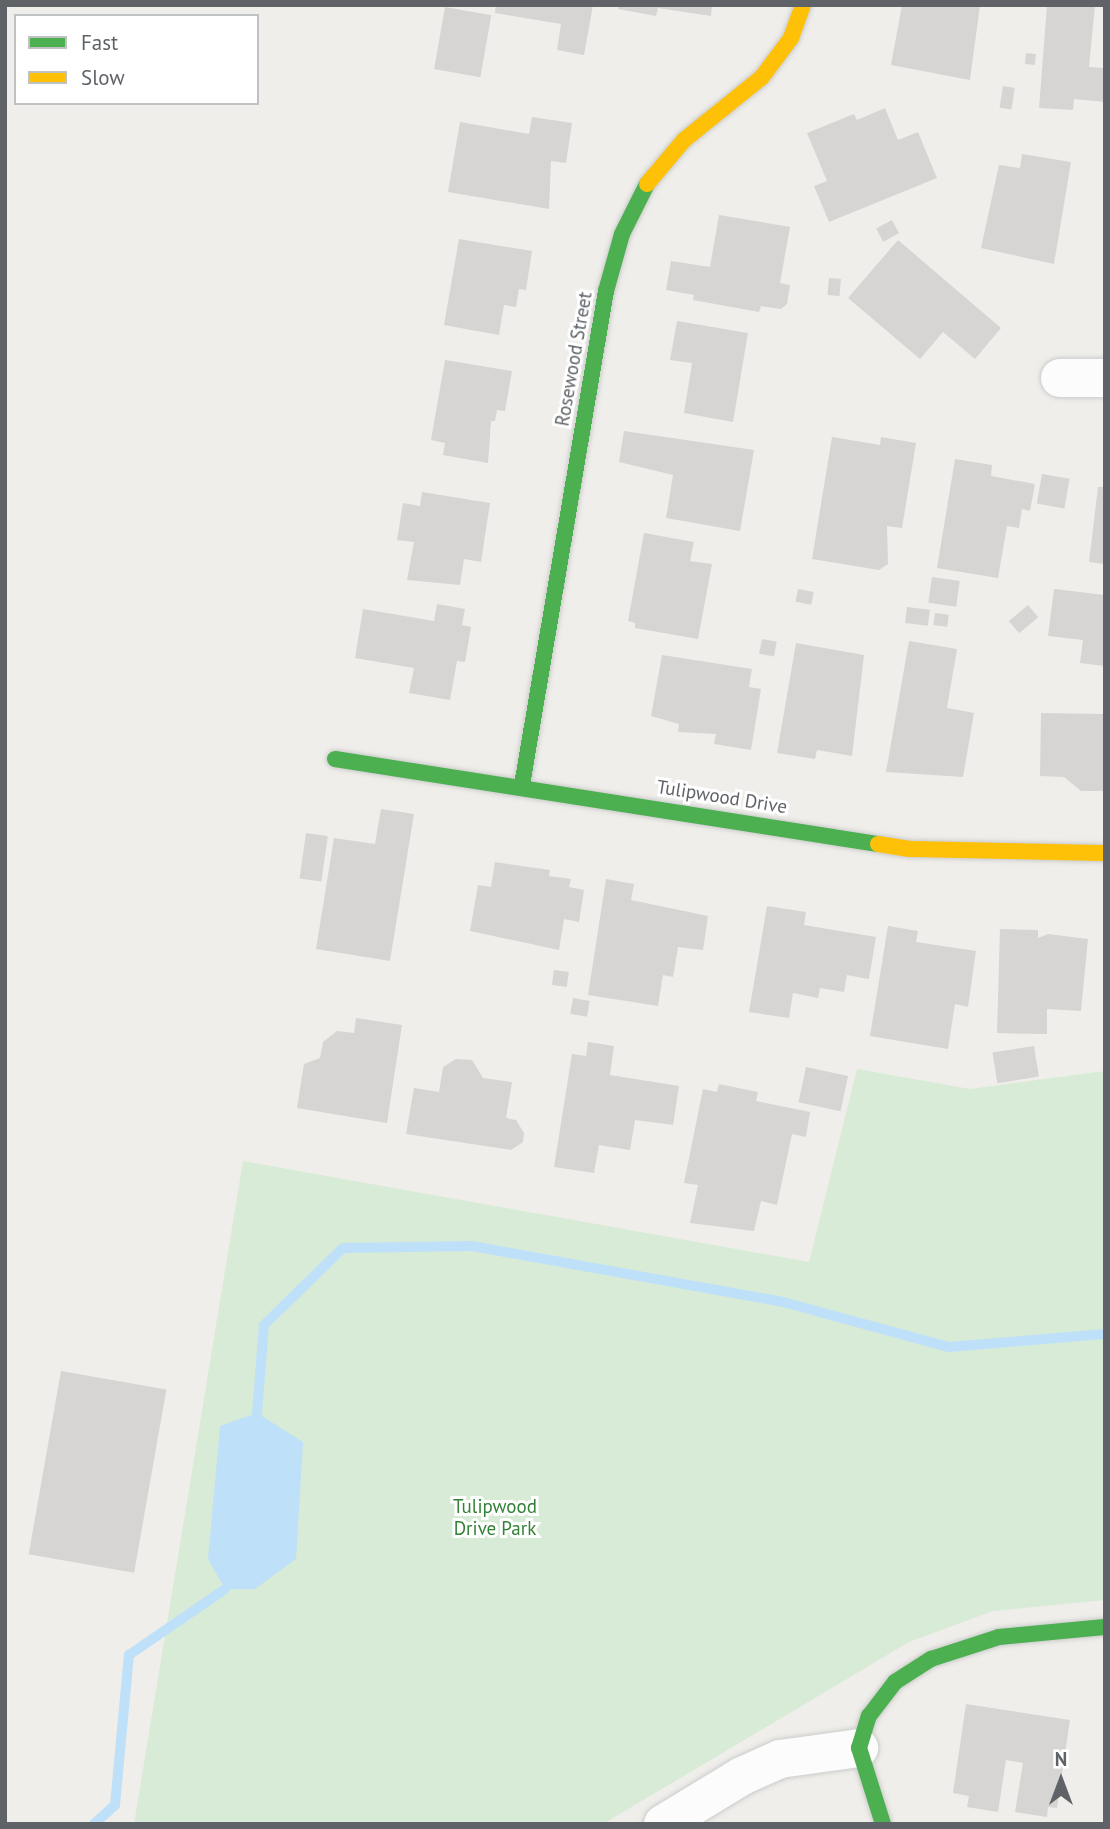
<!DOCTYPE html>
<html>
<head>
<meta charset="utf-8">
<style>
	body { margin:0 }
	#map { position:relative; width:1110px; height:1829px; overflow:hidden; background:#efeeea; font-family:"PT Sans",sans-serif }
	div>[style] { position:absolute }
	.green>* { inset:0; background:#d8ebd6 }
	.water>* { inset:0; background:#bfe0f9 }
	.stream>* { height:10px; margin:-5px; padding:0 5px; transform-origin:5px; border-radius:5px; background:#bfe0f9 }
	.building>* { inset:0; background:#d6d5d3; transform-origin:0 0 }
	.roads { filter:drop-shadow(0 0 2px #cbcccc) drop-shadow(0 0 2px #cbcccc) }
	.street>* { height:38px; margin:-19px; padding:0 19px; transform-origin:19px; border-radius:19px; background:#fdfcfc }
	.fast>* { height:16px; margin:-8px; padding:0 8px; transform-origin:8px; border-radius:8px; background:#4caf50 }
	.slow>* { height:16px; margin:-8px; padding:0 8px; transform-origin:8px; border-radius:8px; background:#ffc107 }
	span { translate:-50% -50%; white-space:nowrap; text-align:center; line-height:1.15; -webkit-text-stroke:6px #fff; paint-order:stroke }
	.street-label { font-size:19px; color:#5f6368 }
	.park-label { font-size:19px; color:#348238 }
	.frame { position:absolute; inset:0; border:7px solid #5f6368; pointer-events:none }
	.legend { position:absolute; left:14px; top:14px; width:245px; height:91px; box-sizing:border-box; background:#fff; border:2px solid #bfc1c3; margin:0; padding:9px 12px; list-style:none; font-size:21px; color:#5f6368 }
	.legend li { display:flex; align-items:center; gap:14px; height:35px }
	.legend b { width:35px; border:2px solid #bfc1c3 }
	.north { position:absolute; left:1026px; top:1745px; width:70px; height:70px; -webkit-text-stroke:5px #fff; paint-order:stroke; rotate:0deg; font-size:19px; font-weight:700; line-height:28px; text-align:center; color:#5f6368 }
	.north::after { content:''; display:block; margin:auto; width:24px; height:32px; background:#5f6368; clip-path:polygon(50% 0,100% 100%,50% 72%,0 100%) }
</style>
</head>
<body>
<div id="map">
	<div class="green">
		<i style="clip-path:polygon(857px 1069px,970px 1089px,1105px 1071px,1105px 1600px,993px 1611px,909px 1642px,603px 1824px,134px 1824px,243px 1161px,809px 1262px)"></i>
	</div>
	<div class="water">
		<i style="clip-path:polygon(257px 1413px,303px 1442px,296px 1559px,255px 1589px,225px 1589px,208px 1559px,220px 1426px)"></i>
	</div>
	<div class="stream">
		<i style="left:257px;top:1413px;width:88px;rotate:-85.5deg"></i>
		<i style="left:264px;top:1325px;width:110px;rotate:-44.3deg"></i>
		<i style="left:343px;top:1248px;width:129px;rotate:-0.9deg"></i>
		<i style="left:472px;top:1246px;width:316px;rotate:10.2deg"></i>
		<i style="left:783px;top:1302px;width:172px;rotate:15.2deg"></i>
		<i style="left:949px;top:1347px;width:157px;rotate:-4.8deg"></i>
		<i style="left:94px;top:1824px;width:28px;rotate:-42deg"></i>
		<i style="left:115px;top:1805px;width:151px;rotate:-84.7deg"></i>
		<i style="left:129px;top:1655px;width:116px;rotate:-34.5deg"></i>
	</div>
	<div class="building">
		<i style="clip-path:polygon(496px 5px,593px 5px,584px 55px,557px 50px,561px 24px,495px 13px)"></i>
		<i style="clip-path:polygon(619px 5px,712px 5px,711px 16px,658px 8px,656px 16px,618px 9px)"></i>
		<i style="clip-path:polygon(902px 5px,980px 5px,970px 80px,891px 65px)"></i>
		<i style="clip-path:polygon(1047px 5px,1095px 5px,1089px 67px,1105px 68px,1105px 102px,1074px 99px,1073px 110px,1039px 108px)"></i>
		<i style="left:445px;top:7px;width:47px;height:63px;rotate:10deg"></i>
		<i style="left:1026px;top:53px;width:10px;height:11px;rotate:6deg"></i>
		<i style="left:1003px;top:86px;width:12px;height:22px;rotate:9deg"></i>
		<i style="clip-path:polygon(885px 108px,898px 140px,918px 132px,937px 178px,829px 222px,814px 186px,827px 181px,807px 133px,854px 114px,857px 120px)"></i>
		<i style="clip-path:polygon(532px 117px,572px 123px,566px 163px,551px 161px,549px 209px,448px 192px,460px 122px,529px 134px)"></i>
		<i style="clip-path:polygon(1022px 154px,1071px 162px,1054px 264px,981px 248px,999px 165px,1020px 168px)"></i>
		<i style="clip-path:polygon(719px 215px,790px 227px,780px 283px,790px 285px,787px 304px,781px 309px,761px 306px,759px 312px,693px 300px,694px 295px,666px 290px,671px 261px,710px 267px)"></i>
		<i style="left:892px;top:220px;width:15px;height:18px;rotate:62deg"></i>
		<i style="clip-path:polygon(459px 239px,532px 251px,526px 290px,519px 289px,516px 307px,504px 305px,499px 335px,444px 325px)"></i>
		<i style="clip-path:polygon(898px 240px,1001px 328px,975px 359px,943px 332px,920px 359px,848px 298px)"></i>
		<i style="left:829px;top:278px;width:12px;height:17px;rotate:5deg"></i>
		<i style="clip-path:polygon(677px 321px,748px 333px,733px 422px,684px 413px,692px 363px,670px 360px)"></i>
		<i style="clip-path:polygon(445px 360px,512px 371px,505px 411px,497px 410px,495px 421px,491px 421px,488px 463px,443px 455px,445px 443px,431px 440px)"></i>
		<i style="clip-path:polygon(624px 431px,754px 450px,740px 531px,666px 518px,673px 475px,619px 462px)"></i>
		<i style="clip-path:polygon(832px 437px,880px 445px,881px 437px,916px 443px,902px 528px,887px 526px,888px 564px,879px 570px,812px 559px)"></i>
		<i style="clip-path:polygon(955px 459px,992px 465px,991px 476px,1035px 484px,1030px 511px,1022px 509px,1019px 528px,1007px 526px,998px 578px,937px 568px)"></i>
		<i style="left:1042px;top:474px;width:28px;height:30px;rotate:10deg"></i>
		<i style="clip-path:polygon(1098px 487px,1105px 487px,1105px 564px,1089px 562px)"></i>
		<i style="clip-path:polygon(422px 492px,490px 503px,481px 562px,464px 559px,460px 585px,407px 580px,414px 542px,397px 540px,403px 503px,420px 506px)"></i>
		<i style="clip-path:polygon(644px 533px,694px 542px,690px 561px,712px 564px,698px 639px,635px 628px,635px 623px,628px 621px)"></i>
		<i style="left:932px;top:577px;width:28px;height:26px;rotate:8deg"></i>
		<i style="left:798px;top:589px;width:16px;height:13px;rotate:11deg"></i>
		<i style="clip-path:polygon(1054px 589px,1105px 595px,1105px 666px,1080px 663px,1083px 640px,1048px 636px)"></i>
		<i style="clip-path:polygon(437px 604px,465px 609px,462px 625px,471px 627px,465px 662px,457px 661px,450px 700px,409px 693px,414px 668px,355px 658px,363px 609px,434px 621px)"></i>
		<i style="left:1028px;top:605px;width:16px;height:25px;rotate:50deg"></i>
		<i style="left:907px;top:607px;width:23px;height:16px;rotate:7deg"></i>
		<i style="left:935px;top:613px;width:14px;height:12px;rotate:8deg"></i>
		<i style="left:762px;top:639px;width:15px;height:15px;rotate:11deg"></i>
		<i style="clip-path:polygon(909px 641px,957px 649px,947px 708px,974px 713px,963px 777px,886px 772px)"></i>
		<i style="clip-path:polygon(796px 643px,864px 655px,852px 756px,817px 750px,815px 759px,777px 753px)"></i>
		<i style="clip-path:polygon(662px 655px,752px 669px,749px 687px,761px 689px,751px 750px,714px 744px,716px 734px,678px 732px,679px 724px,651px 716px)"></i>
		<i style="clip-path:polygon(1041px 713px,1105px 714px,1105px 791px,1081px 791px,1064px 777px,1040px 776px)"></i>
		<i style="clip-path:polygon(381px 809px,414px 814px,390px 961px,316px 949px,334px 838px,375px 844px)"></i>
		<i style="left:306px;top:833px;width:22px;height:46px;rotate:8deg"></i>
		<i style="clip-path:polygon(495px 862px,550px 870px,549px 876px,571px 879px,569px 887px,584px 890px,579px 922px,564px 919px,559px 950px,470px 931px,478px 885px,491px 887px)"></i>
		<i style="clip-path:polygon(606px 879px,634px 884px,631px 900px,708px 916px,703px 950px,678px 947px,673px 977px,663px 975px,658px 1006px,588px 995px)"></i>
		<i style="clip-path:polygon(767px 906px,806px 912px,804px 925px,876px 937px,869px 979px,847px 975px,844px 992px,820px 988px,818px 998px,793px 993px,789px 1018px,749px 1012px)"></i>
		<i style="clip-path:polygon(888px 926px,918px 931px,916px 942px,976px 951px,968px 1007px,955px 1004px,948px 1049px,870px 1036px)"></i>
		<i style="clip-path:polygon(1000px 929px,1038px 930px,1038px 938px,1048px 934px,1088px 939px,1081px 1011px,1047px 1009px,1047px 1034px,997px 1033px)"></i>
		<i style="left:554px;top:970px;width:15px;height:15px;rotate:8deg"></i>
		<i style="left:573px;top:998px;width:17px;height:16px;rotate:10deg"></i>
		<i style="clip-path:polygon(356px 1018px,402px 1025px,387px 1123px,297px 1108px,304px 1064px,320px 1058px,323px 1042px,337px 1031px,354px 1033px)"></i>
		<i style="clip-path:polygon(588px 1042px,614px 1046px,610px 1075px,679px 1086px,673px 1125px,635px 1120px,630px 1150px,599px 1145px,594px 1173px,554px 1167px,572px 1054px,586px 1056px)"></i>
		<i style="left:1034px;top:1046px;width:31px;height:42px;rotate:81deg"></i>
		<i style="clip-path:polygon(456px 1059px,472px 1060px,483px 1078px,512px 1082px,506px 1118px,516px 1120px,524px 1133px,523px 1142px,511px 1150px,406px 1134px,414px 1088px,439px 1092px,443px 1067px)"></i>
		<i style="left:806px;top:1067px;width:43px;height:36px;rotate:12deg"></i>
		<i style="clip-path:polygon(719px 1084px,758px 1092px,756px 1101px,810px 1112px,806px 1137px,792px 1134px,777px 1205px,761px 1201px,754px 1231px,690px 1223px,698px 1185px,684px 1183px,703px 1089px,717px 1092px)"></i>
		<i style="left:61px;top:1371px;width:107px;height:186px;rotate:10deg"></i>
		<i style="clip-path:polygon(966px 1704px,1070px 1720px,1057px 1808px,1048px 1807px,1047px 1817px,1015px 1812px,1023px 1763px,1006px 1760px,998px 1812px,967px 1807px,969px 1796px,953px 1793px)"></i>
	</div>
	<div class="roads">
		<div class="street">
			<i style="left:1060px;top:378px;width:45px"></i>
			<i style="left:663px;top:1824px;width:92px;rotate:-31.3deg"></i>
			<i style="left:742px;top:1776px;width:42px;rotate:-24.1deg"></i>
			<i style="left:780px;top:1759px;width:80px;rotate:-7.9deg"></i>
		</div>
		<div class="fast">
			<i style="left:335px;top:759px;width:550px;rotate:8.9deg"></i>
			<i style="left:522px;top:785px;width:501px;rotate:-80.35deg"></i>
			<i style="left:606px;top:291px;width:59px;rotate:-74.3deg"></i>
			<i style="left:622px;top:234px;width:56px;rotate:-63.4deg"></i>
			<i style="left:883px;top:1824px;width:80px;rotate:-107.5deg"></i>
			<i style="left:859px;top:1748px;width:34px;rotate:-73deg"></i>
			<i style="left:869px;top:1716px;width:43px;rotate:-52.6deg"></i>
			<i style="left:895px;top:1682px;width:43px;rotate:-32.6deg"></i>
			<i style="left:931px;top:1659px;width:71px;rotate:-17.9deg"></i>
			<i style="left:999px;top:1637px;width:106px;rotate:-5.4deg"></i>
		</div>
		<div class="slow">
			<i style="left:647px;top:184px;width:57px;rotate:-49.9deg"></i>
			<i style="left:684px;top:140px;width:100px;rotate:-38.9deg"></i>
			<i style="left:762px;top:77px;width:49px;rotate:-53.4deg"></i>
			<i style="left:791px;top:38px;width:35px;rotate:-70deg"></i>
			<i style="left:878px;top:844px;width:32px;rotate:9deg"></i>
			<i style="left:910px;top:849px;width:195px;rotate:1.2deg"></i>
		</div>
	</div>
	<div class="street-label">
		<span style="left:574px;top:359px;rotate:-80deg">Rosewood Street</span>
		<span style="left:722px;top:797px;rotate:9deg">Tulipwood Drive</span>
	</div>
	<div class="park-label">
		<span style="left:495px;top:1518px">Tulipwood<br>Drive Park</span>
	</div>
	<div class="frame"></div>
	<ul class="legend">
	<li><b style="height:9px;background:#4caf50"></b>Fast</li>
	<li><b style="height:9px;background:#ffc107"></b>Slow</li>
	</ul>
	<div class="north">N</div>
</div>
</body>
</html>
